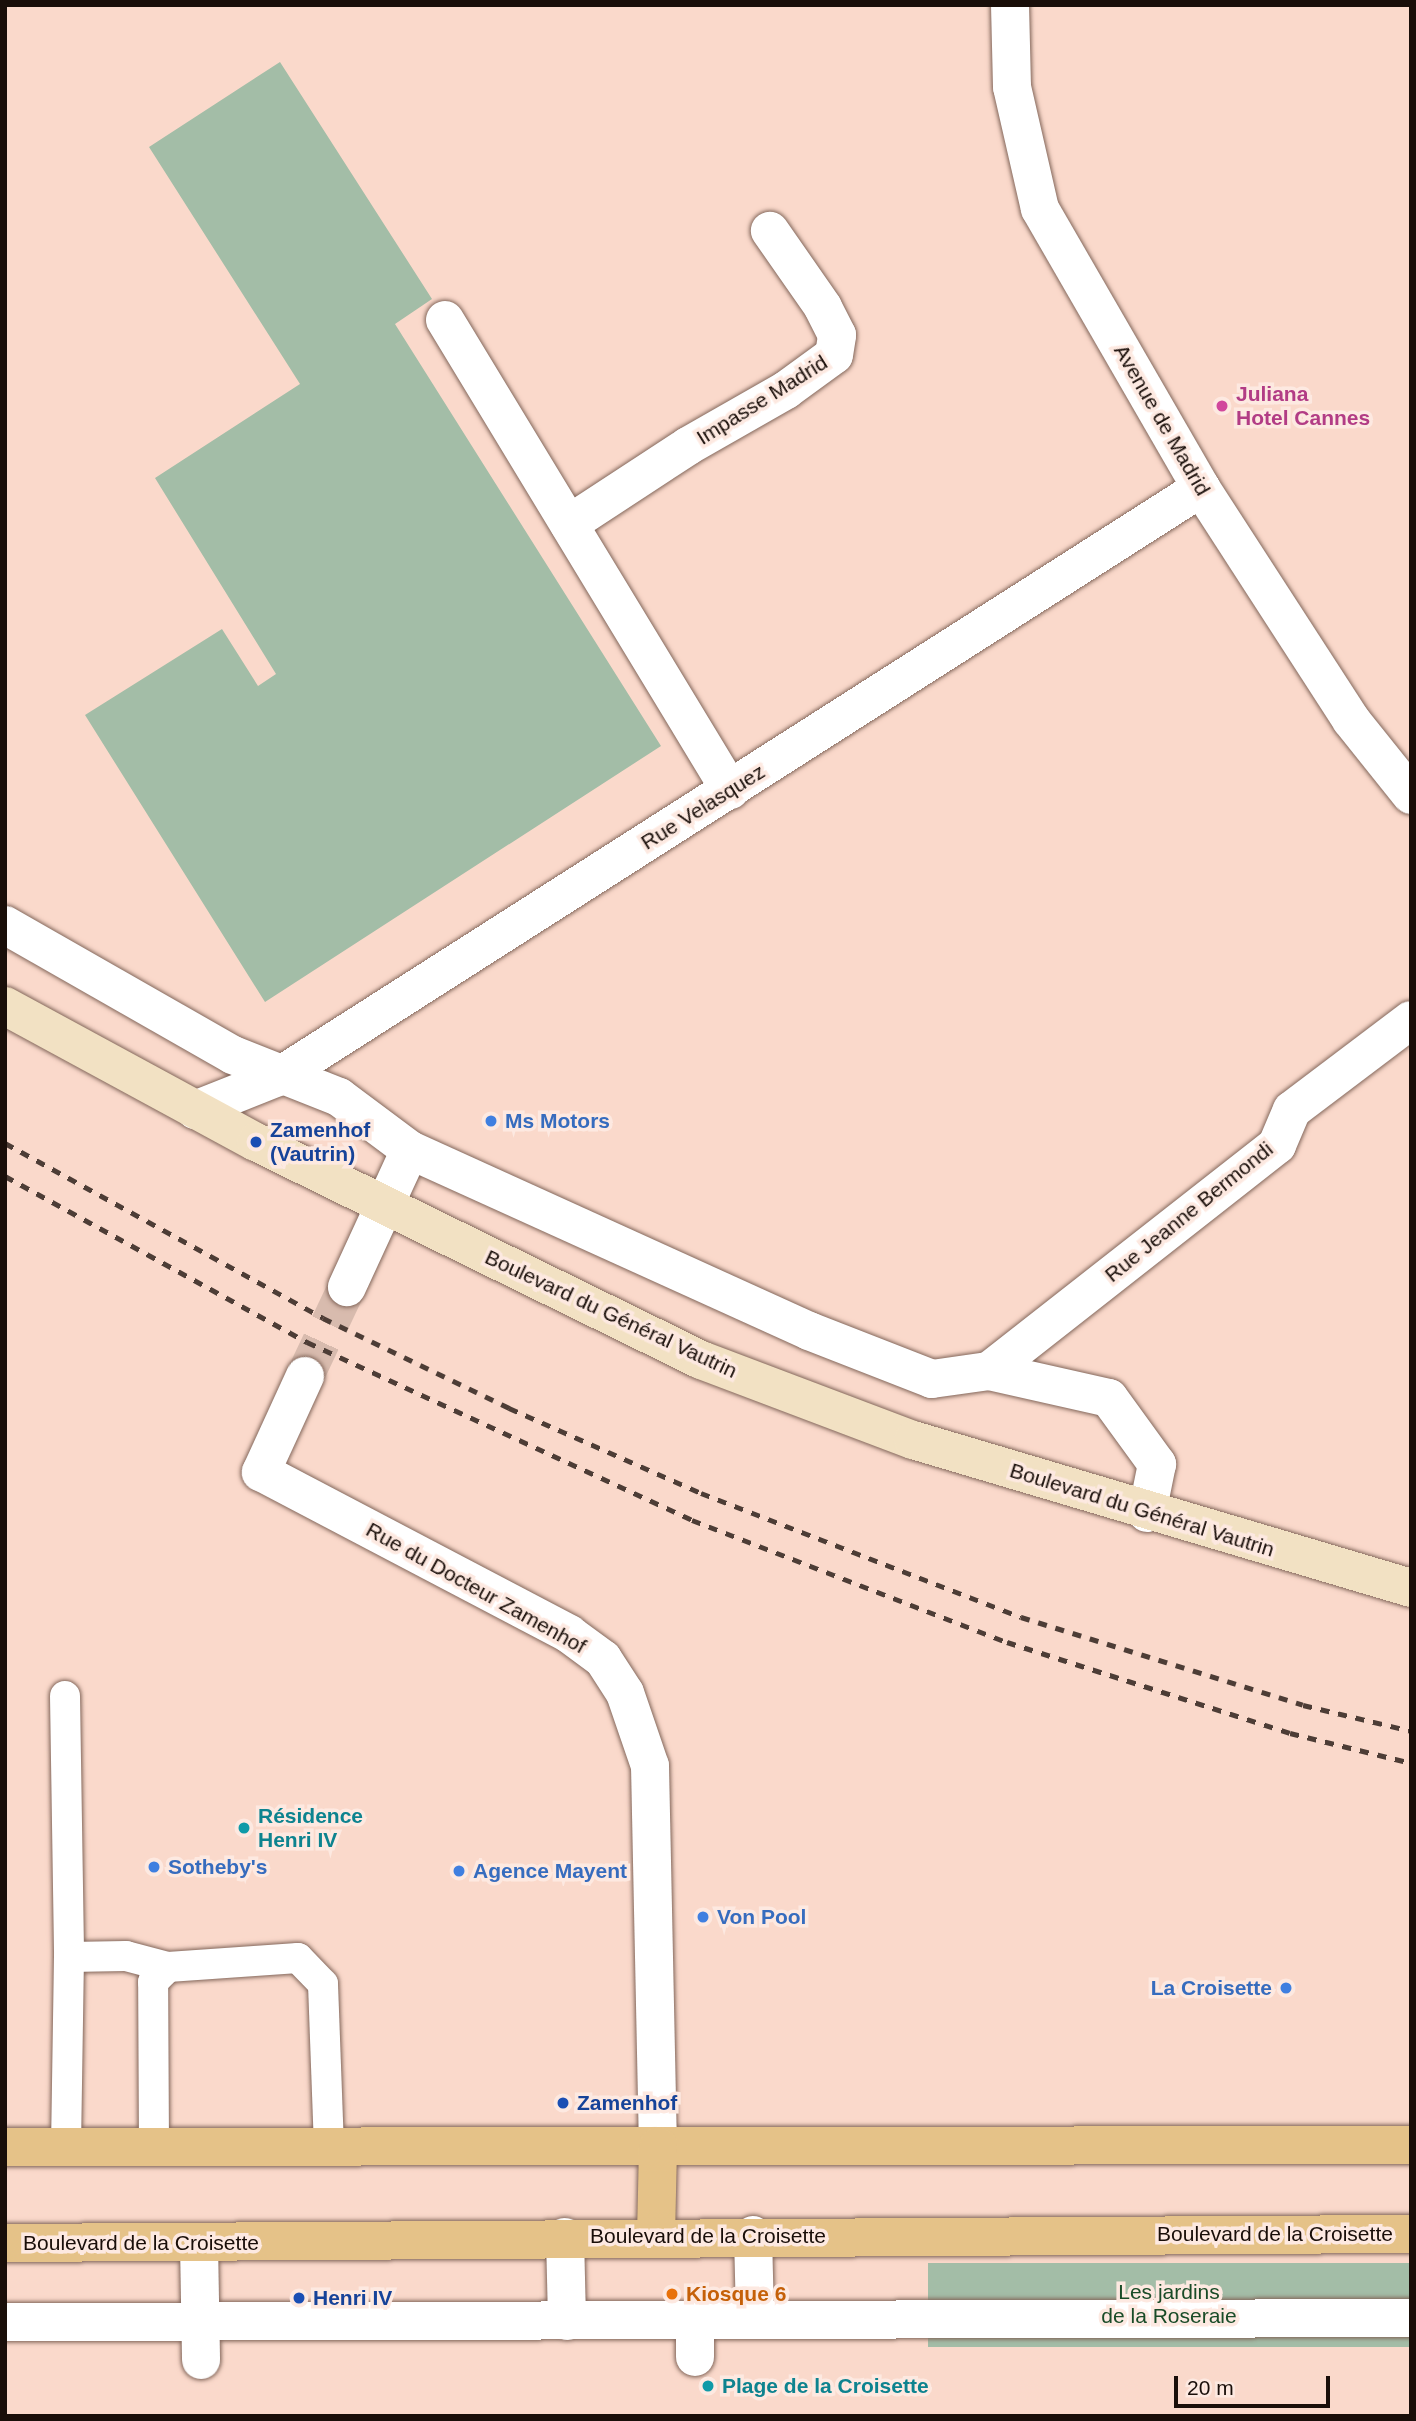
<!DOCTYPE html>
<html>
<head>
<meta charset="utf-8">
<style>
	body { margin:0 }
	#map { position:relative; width:1416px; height:2421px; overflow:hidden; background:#fad9cb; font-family:Helvetica,sans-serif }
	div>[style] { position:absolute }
	.green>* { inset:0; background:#a3bda7; transform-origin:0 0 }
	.street-tunnel>* { height:38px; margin-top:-19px; transform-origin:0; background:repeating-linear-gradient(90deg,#d8bbae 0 38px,transparent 0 57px) }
	.roads { filter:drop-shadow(0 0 2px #83675b) drop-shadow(0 0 2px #83675b) }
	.lane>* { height:30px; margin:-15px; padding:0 15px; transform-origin:15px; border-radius:15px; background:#fff }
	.street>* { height:38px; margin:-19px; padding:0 19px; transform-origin:19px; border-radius:19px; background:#fff }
	.secondary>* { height:38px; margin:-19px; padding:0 19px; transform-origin:19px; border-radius:19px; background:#f2e1c3 }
	.primary>* { height:38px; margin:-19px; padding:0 19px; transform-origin:19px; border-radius:19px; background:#e5c288 }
	.rail>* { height:5px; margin-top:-2.5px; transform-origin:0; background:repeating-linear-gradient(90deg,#4d3d36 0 9px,transparent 0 18px) }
	.dots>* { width:19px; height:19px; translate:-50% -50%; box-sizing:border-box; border:4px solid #fde9e1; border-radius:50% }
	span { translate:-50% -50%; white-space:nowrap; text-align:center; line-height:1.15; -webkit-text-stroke:7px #fde9e1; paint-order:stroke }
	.hotel-label { font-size:21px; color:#b23c85; font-weight:700 }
	.left { translate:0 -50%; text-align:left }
	.street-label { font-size:21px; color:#190e09 }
	.shop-label { font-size:21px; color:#366cbe; font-weight:700 }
	.right { translate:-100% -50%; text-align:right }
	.transit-label { font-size:21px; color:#164399; font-weight:700 }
	.culture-label { font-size:21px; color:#0d838f; font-weight:700 }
	.park-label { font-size:21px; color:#194b27 }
	.food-label { font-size:21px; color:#c56008; font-weight:700 }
	.frame { position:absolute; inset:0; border:7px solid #190e09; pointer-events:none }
	.scale { position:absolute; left:1174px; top:2376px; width:156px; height:32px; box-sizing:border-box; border:4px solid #190e09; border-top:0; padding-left:9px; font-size:21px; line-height:24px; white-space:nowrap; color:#190e09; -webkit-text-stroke:5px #fde9e1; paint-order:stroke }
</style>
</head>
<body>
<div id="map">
	<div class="green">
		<i style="clip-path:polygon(280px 62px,432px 299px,395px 324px,661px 746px,265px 1002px,85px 715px,222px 629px,258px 686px,276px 674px,155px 478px,300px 384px,149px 147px)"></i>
		<i style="left:1411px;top:2263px;width:84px;height:483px;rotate:90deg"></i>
	</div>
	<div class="street-tunnel">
		<i style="left:305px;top:1376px;width:98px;rotate:-64.7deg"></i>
	</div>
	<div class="roads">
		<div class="lane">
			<i style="left:65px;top:1696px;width:261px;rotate:89.1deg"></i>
			<i style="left:66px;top:2147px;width:190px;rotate:-89.1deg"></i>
			<i style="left:69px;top:1957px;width:57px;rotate:-1deg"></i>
			<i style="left:126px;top:1956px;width:43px;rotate:14.7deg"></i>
			<i style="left:154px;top:2147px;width:165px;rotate:-90.3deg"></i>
			<i style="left:153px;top:1982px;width:21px;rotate:-45deg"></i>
			<i style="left:168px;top:1967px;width:130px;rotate:-4deg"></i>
			<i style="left:298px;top:1958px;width:36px;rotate:46deg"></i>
			<i style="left:323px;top:1984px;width:163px;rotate:87.9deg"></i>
		</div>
		<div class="street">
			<i style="left:1010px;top:5px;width:82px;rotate:88.6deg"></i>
			<i style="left:1012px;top:87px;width:125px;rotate:77.1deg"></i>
			<i style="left:1040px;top:209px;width:322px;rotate:60deg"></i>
			<i style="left:1201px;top:488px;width:276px;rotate:57.1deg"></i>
			<i style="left:1351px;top:720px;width:96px;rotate:51.3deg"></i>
			<i style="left:445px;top:320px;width:550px;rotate:58.77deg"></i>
			<i style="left:569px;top:524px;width:142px;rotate:-33.2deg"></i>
			<i style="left:688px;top:446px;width:113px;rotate:-29.7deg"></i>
			<i style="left:786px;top:390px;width:59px;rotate:-36.1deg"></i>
			<i style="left:834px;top:355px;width:20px;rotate:-81deg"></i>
			<i style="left:837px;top:335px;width:31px;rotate:-117deg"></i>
			<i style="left:823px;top:307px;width:93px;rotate:-124.9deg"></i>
			<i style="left:5px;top:925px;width:262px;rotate:29.7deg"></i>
			<i style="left:233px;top:1055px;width:114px;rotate:21.6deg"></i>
			<i style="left:339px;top:1097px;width:89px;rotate:36.7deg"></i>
			<i style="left:410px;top:1150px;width:151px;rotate:114.7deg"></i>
			<i style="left:195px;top:1110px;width:89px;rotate:-21.7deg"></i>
			<i style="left:278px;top:1077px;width:1095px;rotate:-32.54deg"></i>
			<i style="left:410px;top:1150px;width:438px;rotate:24.4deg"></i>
			<i style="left:809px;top:1331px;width:132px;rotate:21.3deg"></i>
			<i style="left:932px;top:1379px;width:58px;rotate:-8deg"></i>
			<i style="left:989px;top:1371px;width:123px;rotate:12.7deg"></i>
			<i style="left:1109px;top:1398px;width:82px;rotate:54deg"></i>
			<i style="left:1157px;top:1464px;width:50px;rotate:101.5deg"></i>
			<i style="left:989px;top:1371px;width:366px;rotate:-38.1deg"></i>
			<i style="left:1277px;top:1145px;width:38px;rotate:-67deg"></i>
			<i style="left:1292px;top:1110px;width:149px;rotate:-37.1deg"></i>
			<i style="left:305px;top:1376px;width:106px;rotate:114.6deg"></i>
			<i style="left:261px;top:1472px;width:348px;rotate:27.7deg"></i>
			<i style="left:569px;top:1634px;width:42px;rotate:36.3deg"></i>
			<i style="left:603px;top:1659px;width:40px;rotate:57.1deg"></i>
			<i style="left:625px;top:1693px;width:77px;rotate:71.1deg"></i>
			<i style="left:650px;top:1766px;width:380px;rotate:88.8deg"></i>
			<i style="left:753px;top:2235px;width:84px;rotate:88.6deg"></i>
			<i style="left:565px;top:2237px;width:84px;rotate:88.6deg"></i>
			<i style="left:199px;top:2243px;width:117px;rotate:89deg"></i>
			<i style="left:695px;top:2320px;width:37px;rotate:90deg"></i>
			<i style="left:5px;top:2322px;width:1406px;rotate:-0.16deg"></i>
		</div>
		<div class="secondary">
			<i style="left:5px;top:1006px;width:285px;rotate:28.5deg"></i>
			<i style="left:256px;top:1142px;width:496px;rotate:26.1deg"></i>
			<i style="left:701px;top:1360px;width:227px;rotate:20.7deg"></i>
			<i style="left:913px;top:1440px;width:520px;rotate:16.55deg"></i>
		</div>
		<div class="primary">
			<i style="left:5px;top:2147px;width:1406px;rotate:-0.08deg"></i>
			<i style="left:656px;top:2236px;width:90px;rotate:-88.7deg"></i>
			<i style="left:5px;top:2243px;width:1406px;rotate:-0.37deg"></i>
		</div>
	</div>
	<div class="rail">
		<i style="left:5px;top:1143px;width:363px;rotate:28.8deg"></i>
		<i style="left:323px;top:1318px;width:207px;rotate:25.8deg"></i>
		<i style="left:509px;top:1408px;width:210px;rotate:23.9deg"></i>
		<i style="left:701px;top:1493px;width:343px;rotate:21.2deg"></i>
		<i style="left:1021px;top:1617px;width:295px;rotate:17.3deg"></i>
		<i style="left:1303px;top:1705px;width:111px;rotate:13.5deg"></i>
		<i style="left:5px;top:1176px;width:345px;rotate:28.8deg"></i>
		<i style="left:307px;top:1342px;width:424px;rotate:24.8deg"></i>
		<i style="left:692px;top:1520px;width:338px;rotate:21.2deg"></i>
		<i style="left:1007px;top:1642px;width:297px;rotate:17.8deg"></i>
		<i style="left:1290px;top:1733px;width:125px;rotate:13.9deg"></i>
	</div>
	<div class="dots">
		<i style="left:1222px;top:406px;background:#d1479c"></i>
		<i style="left:491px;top:1121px;background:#3f7fe0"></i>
		<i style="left:256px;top:1142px;background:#1a4fb4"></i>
		<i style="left:244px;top:1828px;background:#0f9aa8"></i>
		<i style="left:154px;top:1867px;background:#3f7fe0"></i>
		<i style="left:459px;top:1871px;background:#3f7fe0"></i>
		<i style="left:703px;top:1917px;background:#3f7fe0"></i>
		<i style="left:1286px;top:1988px;background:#3f7fe0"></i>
		<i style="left:563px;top:2103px;background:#1a4fb4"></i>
		<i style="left:672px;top:2294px;background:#e8710a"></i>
		<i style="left:299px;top:2298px;background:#1a4fb4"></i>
		<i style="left:708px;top:2386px;background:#0f9aa8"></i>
	</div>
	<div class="hotel-label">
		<span class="left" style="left:1236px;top:406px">Juliana<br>Hotel Cannes</span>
	</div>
	<div class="street-label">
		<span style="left:762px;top:400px;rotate:-32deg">Impasse Madrid</span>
		<span style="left:1162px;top:420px;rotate:60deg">Avenue de Madrid</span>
		<span style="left:703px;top:807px;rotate:-32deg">Rue Velasquez</span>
		<span style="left:1189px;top:1212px;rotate:-39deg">Rue Jeanne Bermondi</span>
		<span style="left:611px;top:1314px;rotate:25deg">Boulevard du Général Vautrin</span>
		<span style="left:1142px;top:1510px;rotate:17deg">Boulevard du Général Vautrin</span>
		<span style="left:476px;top:1588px;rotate:29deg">Rue du Docteur Zamenhof</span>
		<span style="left:1275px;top:2234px">Boulevard de la Croisette</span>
		<span style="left:708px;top:2236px">Boulevard de la Croisette</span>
		<span style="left:141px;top:2243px">Boulevard de la Croisette</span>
	</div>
	<div class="shop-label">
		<span class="left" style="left:505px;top:1121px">Ms Motors</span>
		<span class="left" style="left:168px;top:1867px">Sotheby's</span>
		<span class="left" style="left:473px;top:1871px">Agence Mayent</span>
		<span class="left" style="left:717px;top:1917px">Von Pool</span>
		<span class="right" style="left:1272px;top:1988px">La Croisette</span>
	</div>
	<div class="transit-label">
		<span class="left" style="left:270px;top:1142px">Zamenhof<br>(Vautrin)</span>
		<span class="left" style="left:577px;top:2103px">Zamenhof</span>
		<span class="left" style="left:313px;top:2298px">Henri IV</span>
	</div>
	<div class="culture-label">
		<span class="left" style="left:258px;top:1828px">Résidence<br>Henri IV</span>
		<span class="left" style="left:722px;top:2386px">Plage de la Croisette</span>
	</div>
	<div class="park-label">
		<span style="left:1169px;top:2304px">Les jardins<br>de la Roseraie</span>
	</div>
	<div class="food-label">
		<span class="left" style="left:686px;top:2294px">Kiosque 6</span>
	</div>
	<div class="frame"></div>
	<div class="scale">20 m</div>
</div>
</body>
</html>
